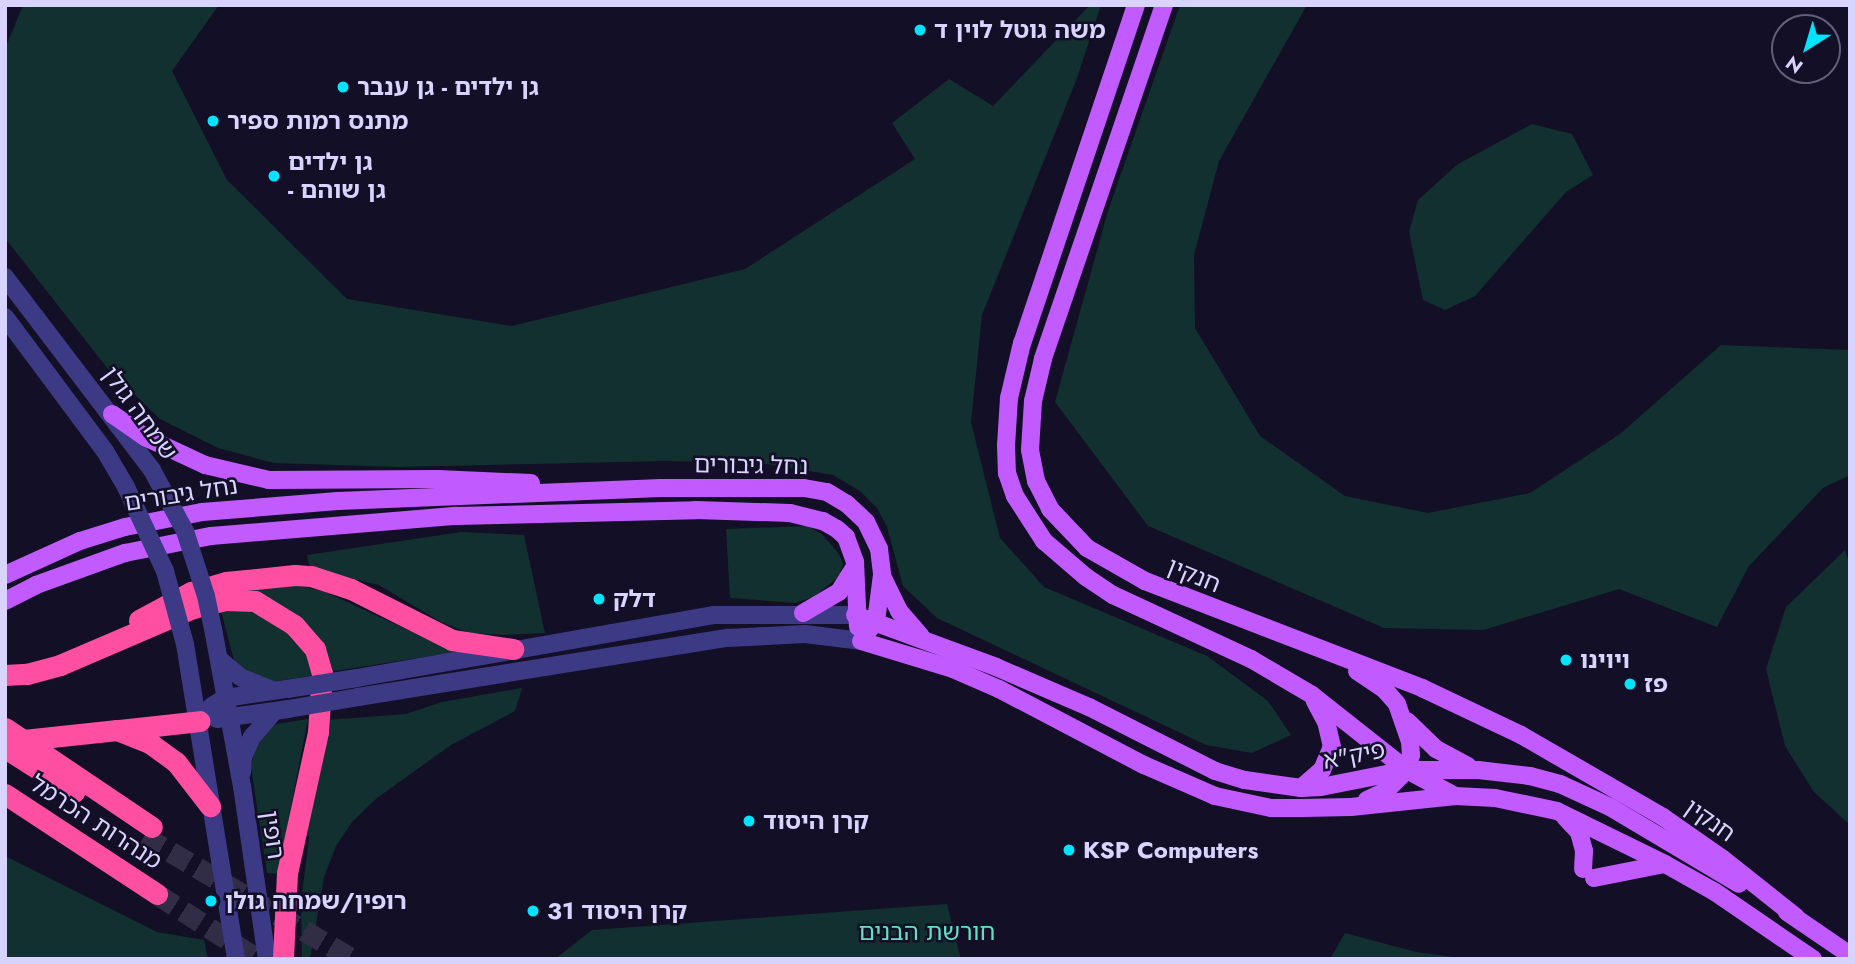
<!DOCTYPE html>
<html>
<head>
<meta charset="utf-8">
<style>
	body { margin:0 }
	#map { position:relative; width:1855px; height:964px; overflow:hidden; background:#130f26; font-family:Jost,"Noto Sans Hebrew",sans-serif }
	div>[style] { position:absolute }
	.green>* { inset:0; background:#12302f }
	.highway-tunnel>* { height:21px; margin-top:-10.5px; transform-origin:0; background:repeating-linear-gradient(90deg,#312d47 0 21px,transparent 0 31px) }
	.minor>* { height:18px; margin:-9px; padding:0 9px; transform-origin:9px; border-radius:9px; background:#3d3a85 }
	.major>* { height:18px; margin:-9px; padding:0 9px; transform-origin:9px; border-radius:9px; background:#c25bff }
	.highway>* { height:21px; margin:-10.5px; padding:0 10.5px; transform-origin:10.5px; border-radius:10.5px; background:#ff4fa3 }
	.minor-bridge>* { height:18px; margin:-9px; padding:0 9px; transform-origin:9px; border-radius:9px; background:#3d3a85 }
	.highway-bridge>* { height:21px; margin:-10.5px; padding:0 10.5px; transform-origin:10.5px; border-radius:10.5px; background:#ff4fa3 }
	.dots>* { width:19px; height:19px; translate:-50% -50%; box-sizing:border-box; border:4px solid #130f26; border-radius:50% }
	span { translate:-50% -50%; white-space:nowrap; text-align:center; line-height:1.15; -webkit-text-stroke:5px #130f26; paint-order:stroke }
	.poi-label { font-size:24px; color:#d9d4ff; font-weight:700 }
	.left { translate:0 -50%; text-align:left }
	.street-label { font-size:24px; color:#d9d4ff }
	.park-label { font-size:24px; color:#5fe0c0 }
	.frame { position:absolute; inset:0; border:7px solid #d9d4ff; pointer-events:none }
	.north { position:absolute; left:1771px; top:14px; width:70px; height:70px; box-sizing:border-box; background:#130f26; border:2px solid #625e7d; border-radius:50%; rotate:217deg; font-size:19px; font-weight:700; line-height:28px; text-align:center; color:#d9d4ff }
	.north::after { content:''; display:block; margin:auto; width:24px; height:32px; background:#00e5ff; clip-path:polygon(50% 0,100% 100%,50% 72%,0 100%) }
</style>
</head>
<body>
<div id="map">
	<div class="green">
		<i style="clip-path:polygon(23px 5px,219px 5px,172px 71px,227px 180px,347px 299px,512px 326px,745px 269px,915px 159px,892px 123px,949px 79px,993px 106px,1090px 5px,1101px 5px,1077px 78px,982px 315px,971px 422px,1000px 538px,1044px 587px,1207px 656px,1268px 701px,1291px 735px,1252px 753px,1206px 745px,937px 618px,903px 586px,887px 527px,877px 508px,860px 491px,833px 475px,761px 463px,665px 461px,399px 467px,274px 463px,218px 448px,160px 419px,108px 369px,5px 238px,5px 49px)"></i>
		<i style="clip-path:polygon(1180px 5px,1307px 5px,1219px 161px,1194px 255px,1195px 328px,1260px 436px,1345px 496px,1428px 513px,1530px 493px,1620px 434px,1721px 345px,1850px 350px,1850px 475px,1823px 488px,1749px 566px,1717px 627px,1619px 589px,1483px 630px,1384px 628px,1148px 526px,1055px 402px,1108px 211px)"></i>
		<i style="clip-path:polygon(1532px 124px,1572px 134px,1593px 175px,1566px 192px,1475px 296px,1445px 310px,1423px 300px,1409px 232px,1418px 200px,1458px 164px)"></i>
		<i style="clip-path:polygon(807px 526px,822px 534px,839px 554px,843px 564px,839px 577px,813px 597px,796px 603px,730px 598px,726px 529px)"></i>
		<i style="clip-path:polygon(461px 532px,524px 535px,545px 633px,504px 635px,469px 633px,439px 621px,379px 585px,310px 569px,307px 555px)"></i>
		<i style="clip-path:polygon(1845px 550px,1850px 566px,1850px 825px,1814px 792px,1785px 746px,1766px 669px,1786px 607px)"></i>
		<i style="clip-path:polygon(274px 581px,323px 591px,456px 652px,335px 671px,245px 591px)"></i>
		<i style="clip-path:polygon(243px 605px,297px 636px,316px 675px,271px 682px,258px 678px,235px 664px,220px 607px)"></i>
		<i style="clip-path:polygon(522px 688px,515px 711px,451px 745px,377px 798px,352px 822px,336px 846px,324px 877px,310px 959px,302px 959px,301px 902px,309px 839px,307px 821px,327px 720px,406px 714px,442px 702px)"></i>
		<i style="clip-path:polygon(308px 719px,278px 874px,267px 873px,251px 767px,255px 749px,266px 731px,276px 724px)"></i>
		<i style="clip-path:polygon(5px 856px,157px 932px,204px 940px,208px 959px,5px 959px)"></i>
		<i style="clip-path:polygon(947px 904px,961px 959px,555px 959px,592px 930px)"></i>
		<i style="clip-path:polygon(1345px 933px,1416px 952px,1469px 959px,1330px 959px)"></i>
	</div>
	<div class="highway-tunnel">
		<i style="left:144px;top:836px;width:243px;rotate:30.5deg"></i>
		<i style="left:157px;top:894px;width:120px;rotate:32.8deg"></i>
	</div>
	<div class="minor">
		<i style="left:5px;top:277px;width:243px;rotate:52.7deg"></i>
		<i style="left:5px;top:317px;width:167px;rotate:53.3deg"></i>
		<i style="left:105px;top:451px;width:42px;rotate:59.7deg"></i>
		<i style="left:214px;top:634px;width:155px;rotate:79.6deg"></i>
		<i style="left:242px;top:786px;width:175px;rotate:81.8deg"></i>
		<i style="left:185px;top:644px;width:319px;rotate:80.8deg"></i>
		<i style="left:220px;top:660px;width:26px;rotate:40deg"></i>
		<i style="left:240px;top:677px;width:35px;rotate:22deg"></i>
		<i style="left:357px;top:678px;width:363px;rotate:-10deg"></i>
		<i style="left:714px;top:615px;width:141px"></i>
		<i style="left:358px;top:697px;width:375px;rotate:-9.1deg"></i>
		<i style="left:728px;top:638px;width:77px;rotate:-3deg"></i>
		<i style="left:805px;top:634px;width:56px;rotate:7.1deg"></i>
		<i style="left:217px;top:719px;width:72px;rotate:-8deg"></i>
		<i style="left:200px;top:721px;width:19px;rotate:-51deg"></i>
		<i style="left:212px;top:706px;width:15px;rotate:-32deg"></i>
		<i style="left:225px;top:698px;width:63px;rotate:-8.3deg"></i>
		<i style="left:242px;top:772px;width:15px;rotate:-86deg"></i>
		<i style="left:243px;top:757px;width:22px;rotate:-66deg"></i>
		<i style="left:252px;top:737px;width:33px;rotate:-49deg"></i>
	</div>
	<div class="major">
		<i style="left:1136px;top:5px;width:357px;rotate:108.6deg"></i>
		<i style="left:1022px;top:343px;width:57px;rotate:103.3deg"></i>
		<i style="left:1009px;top:398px;width:48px;rotate:93.6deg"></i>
		<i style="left:1006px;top:446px;width:27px;rotate:88deg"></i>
		<i style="left:1007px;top:473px;width:24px;rotate:71deg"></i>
		<i style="left:1015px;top:496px;width:54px;rotate:57.2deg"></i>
		<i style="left:1044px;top:541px;width:55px;rotate:40.6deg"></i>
		<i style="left:1086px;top:577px;width:32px;rotate:34deg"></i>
		<i style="left:1113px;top:595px;width:152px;rotate:24.9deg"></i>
		<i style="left:1251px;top:659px;width:71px;rotate:30.5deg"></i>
		<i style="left:1312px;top:695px;width:121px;rotate:38.3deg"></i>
		<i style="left:1407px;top:770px;width:55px;rotate:28.4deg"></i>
		<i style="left:1164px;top:5px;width:374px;rotate:108.9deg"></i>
		<i style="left:1043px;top:359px;width:43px;rotate:103.4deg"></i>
		<i style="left:1033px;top:401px;width:49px;rotate:93.5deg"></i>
		<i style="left:1030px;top:450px;width:32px;rotate:79deg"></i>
		<i style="left:1036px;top:481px;width:31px;rotate:63deg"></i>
		<i style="left:1050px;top:509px;width:54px;rotate:46.5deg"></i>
		<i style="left:1087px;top:548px;width:67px;rotate:29.6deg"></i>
		<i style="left:1145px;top:581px;width:297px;rotate:21.1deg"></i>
		<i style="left:1422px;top:688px;width:110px;rotate:25.4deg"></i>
		<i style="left:1521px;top:735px;width:164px;rotate:30deg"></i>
		<i style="left:1663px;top:817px;width:73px;rotate:35deg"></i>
		<i style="left:1723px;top:859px;width:93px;rotate:38.5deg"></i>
		<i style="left:112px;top:414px;width:40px;rotate:34.9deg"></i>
		<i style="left:145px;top:437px;width:66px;rotate:25deg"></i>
		<i style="left:205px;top:465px;width:66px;rotate:13.2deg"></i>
		<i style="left:269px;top:480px;width:169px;rotate:-0.3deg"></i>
		<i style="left:438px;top:479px;width:93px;rotate:2.5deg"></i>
		<i style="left:5px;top:575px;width:82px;rotate:-24.4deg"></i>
		<i style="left:80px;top:541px;width:47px;rotate:-17.3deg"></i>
		<i style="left:125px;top:527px;width:78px;rotate:-11deg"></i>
		<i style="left:202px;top:512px;width:136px;rotate:-4.6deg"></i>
		<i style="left:338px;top:501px;width:323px;rotate:-2.3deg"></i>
		<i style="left:661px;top:488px;width:143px"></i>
		<i style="left:804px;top:488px;width:23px;rotate:10deg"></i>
		<i style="left:827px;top:492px;width:23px;rotate:31deg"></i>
		<i style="left:847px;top:504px;width:26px;rotate:43deg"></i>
		<i style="left:866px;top:522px;width:30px;rotate:64deg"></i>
		<i style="left:879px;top:549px;width:26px;rotate:83deg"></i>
		<i style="left:882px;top:575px;width:46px;rotate:97.4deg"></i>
		<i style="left:876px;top:621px;width:11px;rotate:128deg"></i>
		<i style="left:883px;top:578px;width:37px;rotate:64deg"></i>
		<i style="left:899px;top:611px;width:33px;rotate:49deg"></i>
		<i style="left:5px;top:601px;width:35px;rotate:-27deg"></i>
		<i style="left:36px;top:585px;width:95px;rotate:-19.8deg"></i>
		<i style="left:125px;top:553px;width:88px;rotate:-11.2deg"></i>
		<i style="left:211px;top:536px;width:246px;rotate:-4.7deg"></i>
		<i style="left:456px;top:516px;width:240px;rotate:-1.4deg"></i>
		<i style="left:696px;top:510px;width:94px;rotate:1.8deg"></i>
		<i style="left:790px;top:513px;width:34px;rotate:14deg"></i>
		<i style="left:823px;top:521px;width:16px;rotate:30deg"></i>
		<i style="left:837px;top:529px;width:12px;rotate:42deg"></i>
		<i style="left:846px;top:537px;width:27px;rotate:70deg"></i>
		<i style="left:855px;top:562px;width:65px;rotate:87.4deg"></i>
		<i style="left:803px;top:613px;width:42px;rotate:-30.3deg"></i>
		<i style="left:839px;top:592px;width:28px;rotate:-58deg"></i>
		<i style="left:855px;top:615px;width:150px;rotate:20.2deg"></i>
		<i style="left:996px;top:667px;width:101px;rotate:23.3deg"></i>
		<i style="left:1089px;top:707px;width:141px;rotate:26.9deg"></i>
		<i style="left:1215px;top:771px;width:31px;rotate:17deg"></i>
		<i style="left:1245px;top:780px;width:57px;rotate:8.1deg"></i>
		<i style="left:1301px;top:788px;width:20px;rotate:-3deg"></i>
		<i style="left:1321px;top:787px;width:88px;rotate:-11.2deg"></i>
		<i style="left:1407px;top:770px;width:71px"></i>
		<i style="left:1478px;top:770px;width:52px;rotate:6.6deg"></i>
		<i style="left:1530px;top:776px;width:31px;rotate:15deg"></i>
		<i style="left:1560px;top:784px;width:55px;rotate:24.7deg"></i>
		<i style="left:1610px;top:807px;width:150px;rotate:30.8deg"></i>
		<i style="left:861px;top:641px;width:96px;rotate:16.9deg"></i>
		<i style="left:953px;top:669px;width:50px;rotate:23.5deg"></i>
		<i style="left:999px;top:689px;width:164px;rotate:27.7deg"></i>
		<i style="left:1144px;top:765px;width:77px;rotate:23.6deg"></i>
		<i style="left:1215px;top:796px;width:57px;rotate:12.1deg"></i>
		<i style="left:1271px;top:808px;width:32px"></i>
		<i style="left:1303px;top:808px;width:48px;rotate:-1.2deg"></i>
		<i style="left:1351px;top:807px;width:105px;rotate:-6deg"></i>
		<i style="left:1455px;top:796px;width:40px;rotate:2.9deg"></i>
		<i style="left:1495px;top:798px;width:63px;rotate:11.8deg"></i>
		<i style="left:1557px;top:811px;width:120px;rotate:26.1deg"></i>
		<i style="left:1665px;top:864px;width:57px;rotate:29.2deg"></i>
		<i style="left:1715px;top:892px;width:119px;rotate:34.4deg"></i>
		<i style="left:1357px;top:671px;width:34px;rotate:34deg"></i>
		<i style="left:1385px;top:690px;width:18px;rotate:49deg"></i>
		<i style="left:1397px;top:704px;width:39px;rotate:71deg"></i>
		<i style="left:1410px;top:741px;width:14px;rotate:86deg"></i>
		<i style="left:1411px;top:755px;width:16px;rotate:105deg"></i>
		<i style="left:1407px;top:770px;width:30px;rotate:135deg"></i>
		<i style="left:1386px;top:791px;width:21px;rotate:155deg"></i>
		<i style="left:1407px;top:721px;width:40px;rotate:44deg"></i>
		<i style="left:1436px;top:749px;width:36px;rotate:28deg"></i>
		<i style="left:1301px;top:788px;width:28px;rotate:-41deg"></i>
		<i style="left:1322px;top:770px;width:25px;rotate:-67deg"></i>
		<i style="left:1332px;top:747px;width:26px;rotate:-103deg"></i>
		<i style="left:1326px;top:722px;width:24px;rotate:-118deg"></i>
		<i style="left:1565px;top:817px;width:21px;rotate:47deg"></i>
		<i style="left:1579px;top:832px;width:20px;rotate:75deg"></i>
		<i style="left:1584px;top:851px;width:18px;rotate:93deg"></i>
		<i style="left:1594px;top:878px;width:72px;rotate:-11.2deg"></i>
		<i style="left:1787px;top:912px;width:76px;rotate:34.3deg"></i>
	</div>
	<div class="highway">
		<i style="left:139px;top:620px;width:59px;rotate:-28.3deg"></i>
		<i style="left:191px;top:592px;width:36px;rotate:-16deg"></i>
		<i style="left:226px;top:582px;width:69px;rotate:-5.8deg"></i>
		<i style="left:295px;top:575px;width:16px;rotate:4deg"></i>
		<i style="left:311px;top:576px;width:42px;rotate:18deg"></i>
		<i style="left:351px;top:589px;width:113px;rotate:26.8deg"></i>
		<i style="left:452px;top:640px;width:62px;rotate:8.4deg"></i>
		<i style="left:5px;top:675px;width:22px;rotate:-3deg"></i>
		<i style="left:27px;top:674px;width:34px;rotate:-15deg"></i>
		<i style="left:60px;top:665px;width:145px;rotate:-23.2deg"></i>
		<i style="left:193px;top:608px;width:33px;rotate:-14deg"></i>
		<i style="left:225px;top:600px;width:30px;rotate:2deg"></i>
		<i style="left:255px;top:601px;width:46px;rotate:31.6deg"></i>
		<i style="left:294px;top:625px;width:32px;rotate:49deg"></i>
		<i style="left:315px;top:649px;width:25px;rotate:74deg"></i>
		<i style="left:322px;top:673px;width:59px;rotate:93.9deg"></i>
		<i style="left:318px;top:732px;width:144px;rotate:102.4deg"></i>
		<i style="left:287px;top:873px;width:86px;rotate:92.7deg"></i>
		<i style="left:5px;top:728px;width:177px;rotate:34deg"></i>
		<i style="left:117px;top:730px;width:37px;rotate:22deg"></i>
		<i style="left:151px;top:744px;width:31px;rotate:36deg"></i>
		<i style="left:176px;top:762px;width:56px;rotate:52.3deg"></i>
		<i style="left:119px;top:730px;width:81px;rotate:-6.3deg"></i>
		<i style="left:5px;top:748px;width:82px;rotate:32.5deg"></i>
		<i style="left:5px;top:794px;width:182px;rotate:33.3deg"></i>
	</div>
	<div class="minor-bridge">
		<i style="left:152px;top:470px;width:69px;rotate:61.6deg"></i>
		<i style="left:185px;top:531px;width:68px;rotate:72.1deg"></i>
		<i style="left:206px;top:596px;width:39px;rotate:78deg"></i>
		<i style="left:126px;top:487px;width:93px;rotate:65.1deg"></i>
		<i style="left:165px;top:571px;width:76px;rotate:74.7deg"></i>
		<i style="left:287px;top:689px;width:71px;rotate:-8.9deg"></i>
		<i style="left:288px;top:709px;width:71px;rotate:-9.7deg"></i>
	</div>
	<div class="highway-bridge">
		<i style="left:5px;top:742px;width:113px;rotate:-6.1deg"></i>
	</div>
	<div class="dots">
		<i style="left:920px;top:30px;background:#00e5ff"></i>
		<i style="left:343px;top:87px;background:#00e5ff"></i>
		<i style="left:213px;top:121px;background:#00e5ff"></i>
		<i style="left:274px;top:176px;background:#00e5ff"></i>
		<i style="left:599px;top:599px;background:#00e5ff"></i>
		<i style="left:1566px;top:660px;background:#00e5ff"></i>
		<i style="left:1630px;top:684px;background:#00e5ff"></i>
		<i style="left:749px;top:821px;background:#00e5ff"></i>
		<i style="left:1069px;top:850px;background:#00e5ff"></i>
		<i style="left:211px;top:901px;background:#00e5ff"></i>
		<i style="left:533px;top:911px;background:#00e5ff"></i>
	</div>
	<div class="poi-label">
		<span class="left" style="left:934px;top:30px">משה גוטל לוין ד</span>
		<span class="left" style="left:357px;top:87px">גן ילדים - גן ענבר</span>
		<span class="left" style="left:227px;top:121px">מתנס רמות ספיר</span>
		<span class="left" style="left:288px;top:176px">גן ילדים<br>- גן שוהם</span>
		<span class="left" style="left:613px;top:599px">דלק</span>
		<span class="left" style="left:1580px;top:660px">ויוינו</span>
		<span class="left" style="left:1644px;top:684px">פז</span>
		<span class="left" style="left:763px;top:821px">קרן היסוד</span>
		<span class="left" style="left:1083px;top:850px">KSP Computers</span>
		<span class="left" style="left:225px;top:901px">רופין/שמחה גולן</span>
		<span class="left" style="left:547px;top:911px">קרן היסוד 31</span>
	</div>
	<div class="street-label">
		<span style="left:140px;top:413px;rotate:54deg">שמחה גולן</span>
		<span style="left:751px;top:465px;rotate:1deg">נחל גיבורים</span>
		<span style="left:181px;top:494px;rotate:-9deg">נחל גיבורים</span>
		<span style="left:1194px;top:575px;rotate:22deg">חנקין</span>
		<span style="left:1354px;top:755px;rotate:-11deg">פיק"א</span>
		<span style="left:1710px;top:820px;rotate:35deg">חנקין</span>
		<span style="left:96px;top:822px;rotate:33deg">מנהרות הכרמל</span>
		<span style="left:273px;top:835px;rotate:82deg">רופין</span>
	</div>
	<div class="park-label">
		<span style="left:927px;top:932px">חורשת הבנים</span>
	</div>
	<div class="frame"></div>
	<div class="north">N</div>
</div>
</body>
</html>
